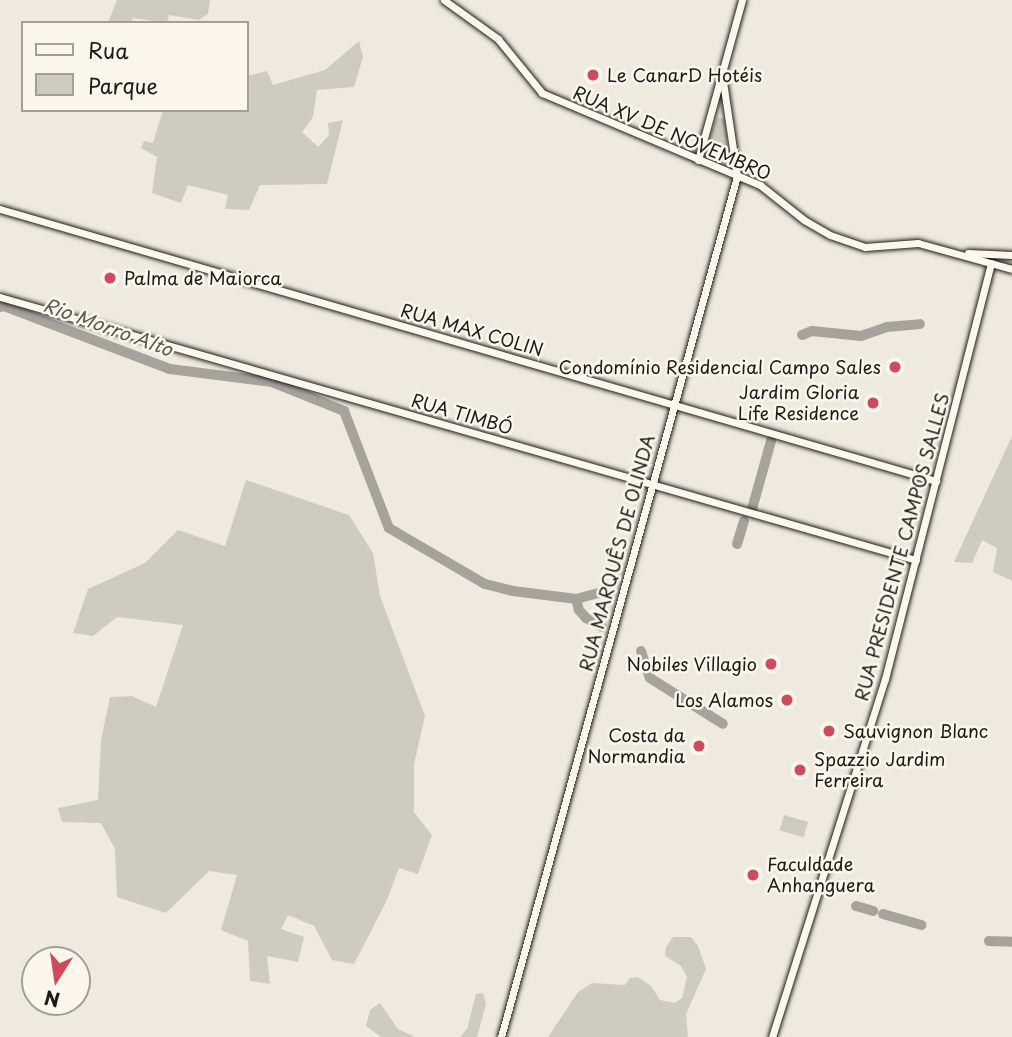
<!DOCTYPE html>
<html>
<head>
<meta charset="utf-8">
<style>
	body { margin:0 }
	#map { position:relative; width:1012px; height:1037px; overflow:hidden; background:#eeeadf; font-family:"Playpen Sans",sans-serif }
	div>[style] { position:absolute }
	.green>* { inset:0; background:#ceccc2; transform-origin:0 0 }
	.river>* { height:10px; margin:-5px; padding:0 5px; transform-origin:5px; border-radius:5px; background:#a6a39d }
	.roads { filter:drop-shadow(0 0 2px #1c1c1c) drop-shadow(0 0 2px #1c1c1c) }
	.major>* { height:7px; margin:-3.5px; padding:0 3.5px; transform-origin:3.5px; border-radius:3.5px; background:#fbf7ec }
	.dots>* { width:19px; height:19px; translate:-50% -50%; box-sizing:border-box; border:4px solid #fbf7ec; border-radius:50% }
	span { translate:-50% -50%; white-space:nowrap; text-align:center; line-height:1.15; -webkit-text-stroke:5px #fbf7ec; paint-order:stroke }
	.poi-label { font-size:18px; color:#1c1c1c }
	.left { translate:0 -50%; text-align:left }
	.right { translate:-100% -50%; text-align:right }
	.street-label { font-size:18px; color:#1c1c1c }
	.water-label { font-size:19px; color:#5a5956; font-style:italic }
	.legend { position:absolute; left:21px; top:21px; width:228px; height:91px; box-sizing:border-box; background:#fbf7ec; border:2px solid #a29f99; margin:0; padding:9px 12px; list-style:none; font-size:21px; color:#1c1c1c }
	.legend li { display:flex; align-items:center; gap:14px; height:35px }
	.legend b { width:35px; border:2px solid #a29f99 }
	.north { position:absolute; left:21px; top:946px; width:70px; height:70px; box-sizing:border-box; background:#fbf7ec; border:2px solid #a29f99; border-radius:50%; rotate:192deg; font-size:19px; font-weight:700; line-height:28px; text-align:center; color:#1c1c1c }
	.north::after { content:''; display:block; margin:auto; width:24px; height:32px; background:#d1495b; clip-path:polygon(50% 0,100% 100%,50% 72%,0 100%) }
</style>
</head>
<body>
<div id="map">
	<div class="green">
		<i style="clip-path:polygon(117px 0,210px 0,208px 14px,199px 20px,169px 15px,167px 23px,133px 18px,131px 23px,108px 23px)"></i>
		<i style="clip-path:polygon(359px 41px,363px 57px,354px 87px,317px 90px,313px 117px,302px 132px,318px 147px,329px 135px,328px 123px,343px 120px,327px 184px,260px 185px,249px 210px,225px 209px,228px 195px,188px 185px,181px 203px,152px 193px,157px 157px,141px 148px,144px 141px,153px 143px,163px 110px,247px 110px,247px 76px,267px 71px,273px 85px,325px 70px)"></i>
		<i style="clip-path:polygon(717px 117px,725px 120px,730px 169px,705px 158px,704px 152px)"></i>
		<i style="clip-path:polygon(1012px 436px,1012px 581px,993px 572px,997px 548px,982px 540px,972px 563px,954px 562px)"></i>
		<i style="clip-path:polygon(246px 480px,349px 515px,373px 553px,380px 596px,425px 716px,414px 764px,414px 812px,432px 835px,418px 874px,399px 868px,386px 902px,354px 964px,332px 960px,314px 926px,288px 915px,281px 929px,304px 937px,298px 962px,267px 956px,270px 984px,250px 981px,248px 941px,221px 930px,237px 875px,209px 871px,166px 913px,117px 897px,115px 849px,101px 823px,62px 822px,58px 808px,98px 800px,101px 740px,110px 697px,132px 696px,156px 707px,183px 625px,117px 617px,93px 636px,73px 633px,88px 589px,145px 563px,178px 530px,225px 546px)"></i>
		<i style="left:784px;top:815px;width:25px;height:16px;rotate:16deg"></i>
		<i style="clip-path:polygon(673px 937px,691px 937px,698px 946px,706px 969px,686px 1014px,688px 1037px,548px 1037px,578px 992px,592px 983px,625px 985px,630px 978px,638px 977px,651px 986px,660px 1000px,675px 1003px,682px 998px,687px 977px,681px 966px,665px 956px,666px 947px)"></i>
		<i style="clip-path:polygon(483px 993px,486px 1004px,477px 1037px,460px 1037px,467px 1029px,476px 994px)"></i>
		<i style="clip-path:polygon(380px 1003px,398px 1029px,415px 1037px,381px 1037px,366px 1026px,370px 1010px)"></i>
	</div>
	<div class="river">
		<i style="left:0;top:307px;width:4px;rotate:-14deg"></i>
		<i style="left:4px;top:306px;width:178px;rotate:20.8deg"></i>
		<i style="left:170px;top:369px;width:103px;rotate:7.3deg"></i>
		<i style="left:272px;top:382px;width:78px;rotate:21.9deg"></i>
		<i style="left:344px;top:411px;width:125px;rotate:69deg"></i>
		<i style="left:389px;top:528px;width:111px;rotate:30.3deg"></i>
		<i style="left:485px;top:584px;width:29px;rotate:14deg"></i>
		<i style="left:513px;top:591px;width:64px;rotate:7.2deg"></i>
		<i style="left:576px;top:599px;width:31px;rotate:-15deg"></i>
		<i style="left:802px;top:335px;width:11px;rotate:-22deg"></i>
		<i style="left:812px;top:331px;width:49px;rotate:5.8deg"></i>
		<i style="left:861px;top:336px;width:28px;rotate:-19deg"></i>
		<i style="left:887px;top:327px;width:33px;rotate:-5deg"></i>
		<i style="left:752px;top:509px;width:71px;rotate:-74.4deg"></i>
		<i style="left:737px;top:544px;width:24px;rotate:-73deg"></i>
		<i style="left:576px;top:599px;width:11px;rotate:75deg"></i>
		<i style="left:579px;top:610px;width:11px;rotate:49deg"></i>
		<i style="left:586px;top:618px;width:18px;rotate:29deg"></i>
		<i style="left:641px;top:651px;width:28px;rotate:72deg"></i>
		<i style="left:650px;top:678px;width:86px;rotate:32.2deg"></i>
		<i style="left:856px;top:906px;width:18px;rotate:16deg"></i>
		<i style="left:883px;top:914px;width:40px;rotate:16deg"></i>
		<i style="left:989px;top:941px;width:23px;rotate:2deg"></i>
	</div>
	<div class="roads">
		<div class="major">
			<i style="left:444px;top:0;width:67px;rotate:35.8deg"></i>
			<i style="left:498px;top:39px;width:70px;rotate:50.8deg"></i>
			<i style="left:542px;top:93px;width:237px;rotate:22.9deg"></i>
			<i style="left:760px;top:185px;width:56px;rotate:38.5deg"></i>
			<i style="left:804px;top:220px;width:30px;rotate:30deg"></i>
			<i style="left:830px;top:235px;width:37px;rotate:19deg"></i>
			<i style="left:865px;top:247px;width:53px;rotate:-4.3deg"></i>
			<i style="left:918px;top:243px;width:98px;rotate:15.5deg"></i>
			<i style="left:698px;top:160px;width:166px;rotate:-74.6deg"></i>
			<i style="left:0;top:209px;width:975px;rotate:16.2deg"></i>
			<i style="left:968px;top:253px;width:44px;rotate:2.6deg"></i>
			<i style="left:0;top:297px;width:953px;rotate:16.02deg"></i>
			<i style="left:501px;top:1037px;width:893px;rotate:-74.67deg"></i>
			<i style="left:737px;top:176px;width:103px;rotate:-98.4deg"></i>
			<i style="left:772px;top:1037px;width:375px;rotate:-72.5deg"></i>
			<i style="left:885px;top:679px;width:429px;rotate:-75.7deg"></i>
		</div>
	</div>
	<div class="dots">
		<i style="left:593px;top:75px;background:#d1495b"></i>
		<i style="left:110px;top:278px;background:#d1495b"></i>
		<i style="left:895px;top:367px;background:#d1495b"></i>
		<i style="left:873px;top:403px;background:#d1495b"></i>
		<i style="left:771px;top:664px;background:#d1495b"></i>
		<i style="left:787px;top:700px;background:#d1495b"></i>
		<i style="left:829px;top:731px;background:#d1495b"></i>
		<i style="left:699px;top:746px;background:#d1495b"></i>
		<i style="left:800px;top:770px;background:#d1495b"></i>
		<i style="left:753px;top:875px;background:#d1495b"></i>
	</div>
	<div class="poi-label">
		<span class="left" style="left:607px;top:75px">Le CanarD Hotéis</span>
		<span class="left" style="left:124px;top:278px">Palma de Maiorca</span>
		<span class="right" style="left:881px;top:367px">Condomínio Residencial Campo Sales</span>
		<span class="right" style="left:859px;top:403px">Jardim Gloria<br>Life Residence</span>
		<span class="right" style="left:757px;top:664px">Nobiles Villagio</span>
		<span class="right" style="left:773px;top:700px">Los Alamos</span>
		<span class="left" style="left:843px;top:731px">Sauvignon Blanc</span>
		<span class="right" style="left:685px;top:746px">Costa da<br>Normandia</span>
		<span class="left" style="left:814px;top:770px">Spazzio Jardim<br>Ferreira</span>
		<span class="left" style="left:767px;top:875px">Faculdade<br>Anhanguera</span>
	</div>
	<div class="street-label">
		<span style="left:672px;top:133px;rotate:23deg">RUA XV DE NOVEMBRO</span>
		<span style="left:472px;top:330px;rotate:16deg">RUA MAX COLIN</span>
		<span style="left:462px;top:414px;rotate:16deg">RUA TIMBÓ</span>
		<span style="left:902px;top:547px;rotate:-75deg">RUA PRESIDENTE CAMPOS SALLES</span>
		<span style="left:617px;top:553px;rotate:-75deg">RUA MARQUÊS DE OLINDA</span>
	</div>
	<div class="water-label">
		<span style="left:108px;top:327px;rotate:20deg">Rio Morro Alto</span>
	</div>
	<ul class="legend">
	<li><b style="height:9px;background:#fbf7ec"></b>Rua</li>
	<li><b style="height:19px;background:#ceccc2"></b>Parque</li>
	</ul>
	<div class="north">N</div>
</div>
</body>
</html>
